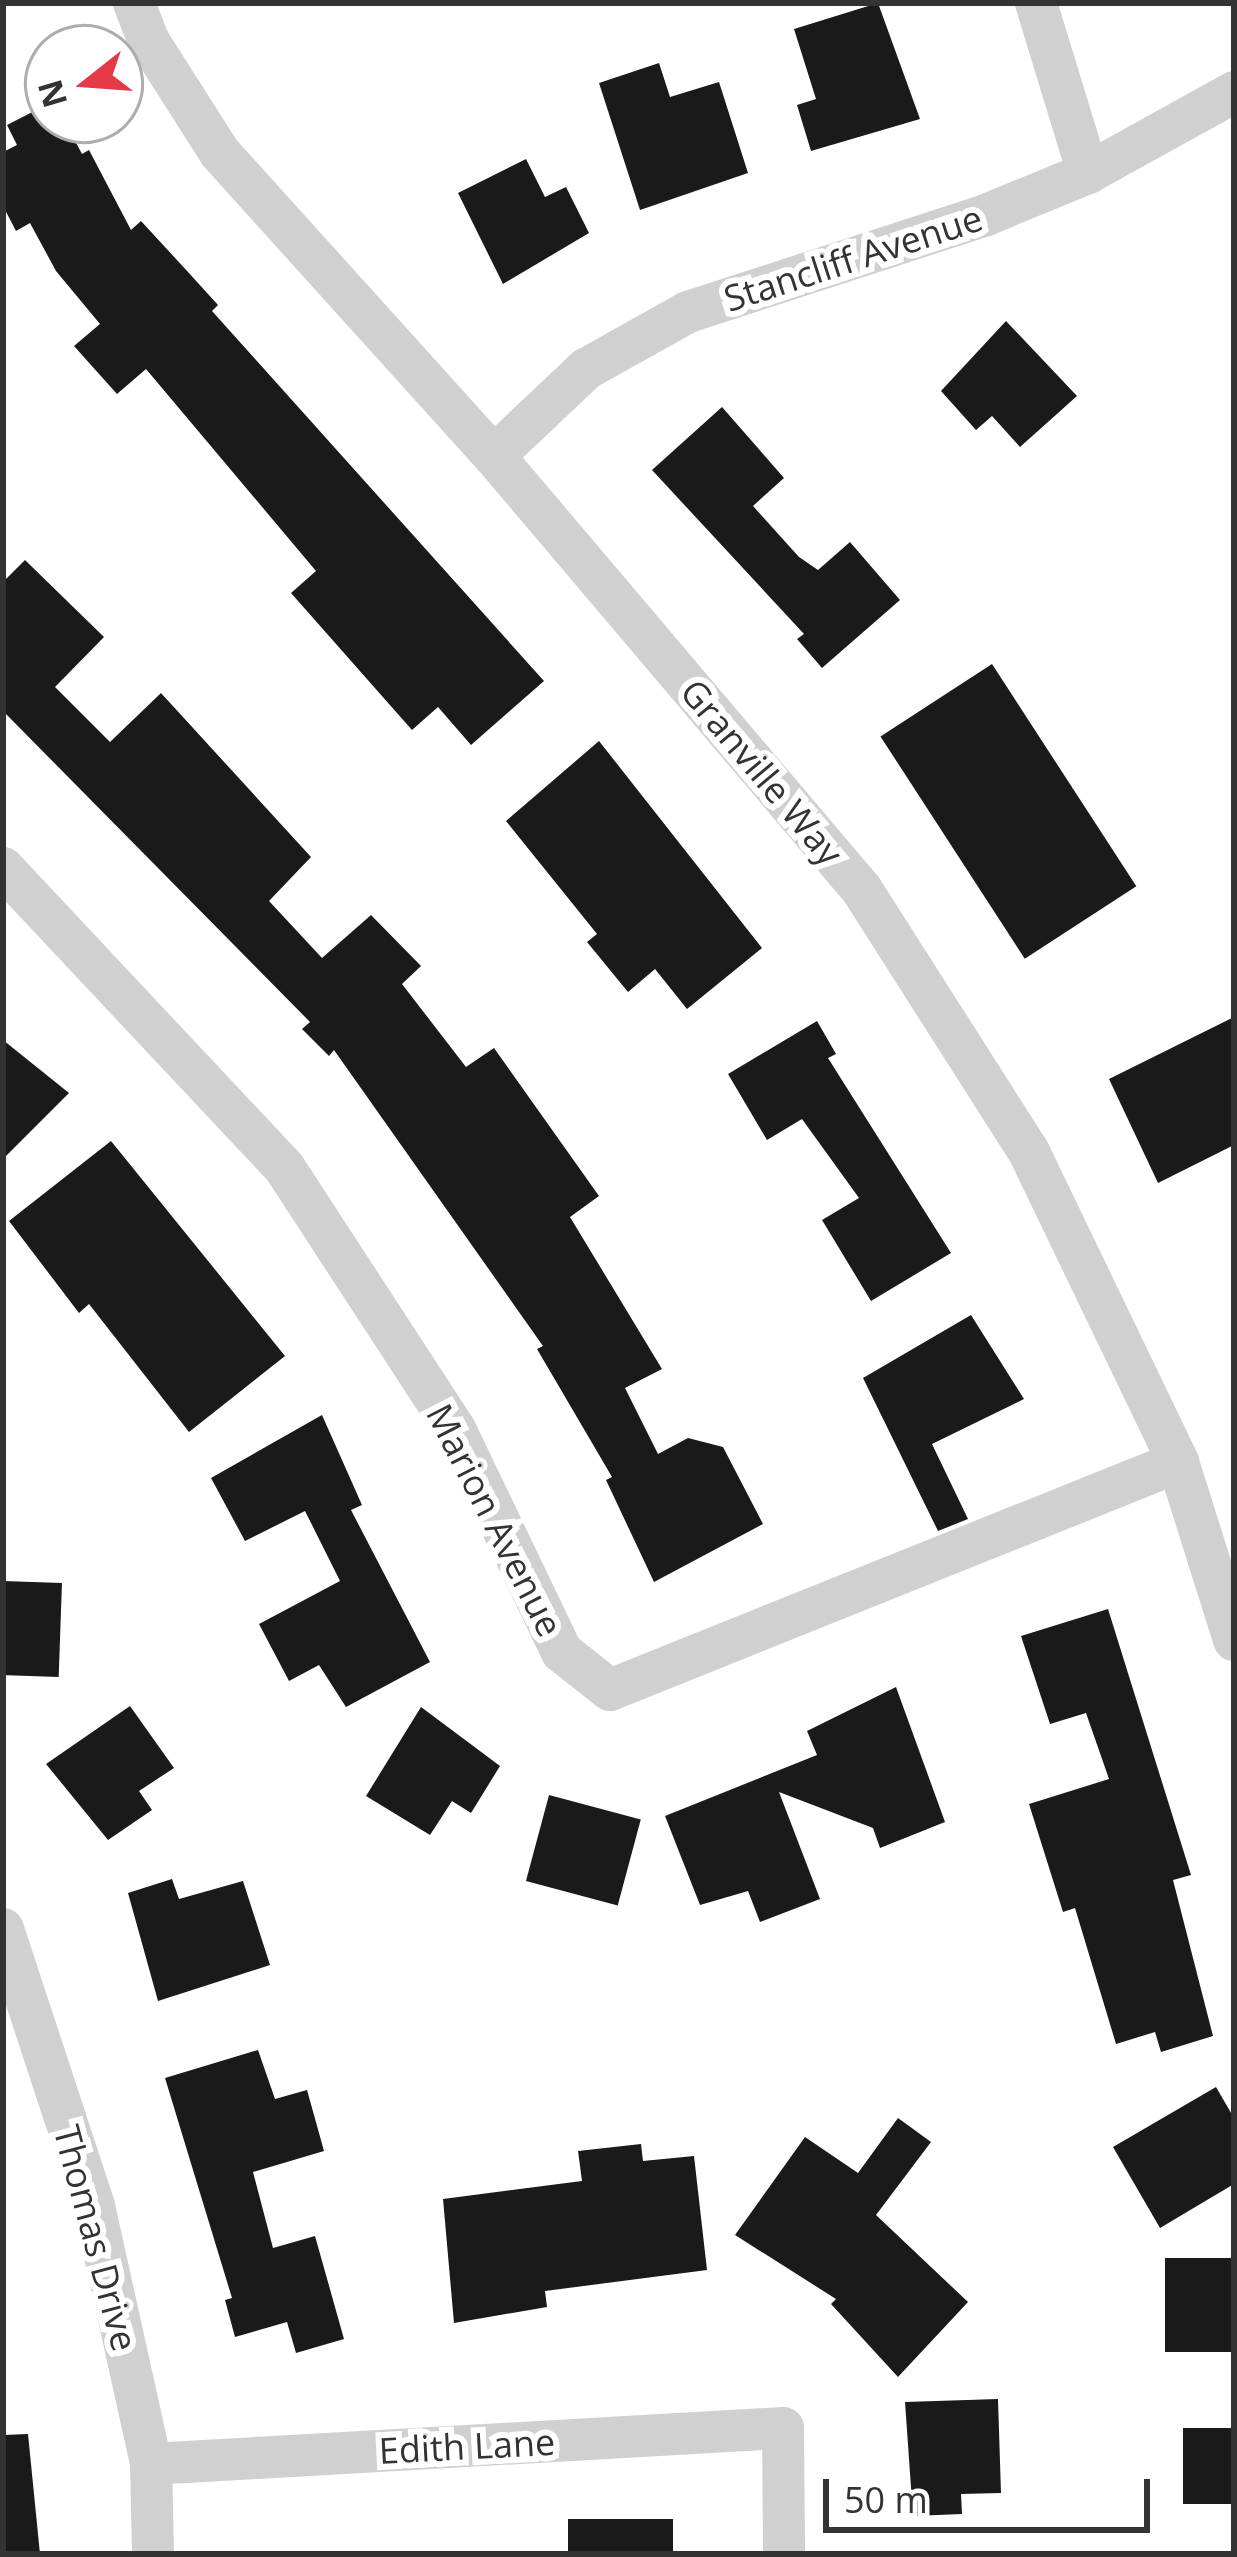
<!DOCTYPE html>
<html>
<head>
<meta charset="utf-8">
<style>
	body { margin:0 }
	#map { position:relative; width:1237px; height:2557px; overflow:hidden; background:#fff; font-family:"Open Sans",sans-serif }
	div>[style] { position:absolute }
	.building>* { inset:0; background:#1a1a1a; transform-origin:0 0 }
	.minor>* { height:42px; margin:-21px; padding:0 21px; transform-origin:21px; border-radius:21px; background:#d0d0d0 }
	span { translate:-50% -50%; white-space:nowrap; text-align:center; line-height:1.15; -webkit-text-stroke:12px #fff; paint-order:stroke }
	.street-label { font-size:36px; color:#333 }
	.frame { position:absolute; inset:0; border:6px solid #333; pointer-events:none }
	.north { position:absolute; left:24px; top:24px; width:120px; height:120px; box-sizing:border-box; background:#fff; border:3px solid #adadad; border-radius:50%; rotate:253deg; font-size:33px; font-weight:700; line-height:48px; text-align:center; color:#333 }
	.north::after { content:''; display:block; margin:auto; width:42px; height:54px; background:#e63946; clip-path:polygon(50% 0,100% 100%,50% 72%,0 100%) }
	.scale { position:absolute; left:823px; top:2479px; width:327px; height:54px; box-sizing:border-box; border:6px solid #333; border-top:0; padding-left:15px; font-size:36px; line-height:42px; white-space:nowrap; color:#333; -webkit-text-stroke:9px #fff; paint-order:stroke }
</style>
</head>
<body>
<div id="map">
	<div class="building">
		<i style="clip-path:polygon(878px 3px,920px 119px,811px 151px,797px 105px,816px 99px,794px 29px)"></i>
		<i style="clip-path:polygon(659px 63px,670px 97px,719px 82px,748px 173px,640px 210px,599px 83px)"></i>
		<i style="clip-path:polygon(48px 104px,48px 120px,64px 120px,82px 154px,89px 150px,131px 230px,141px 221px,188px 272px,218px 305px,212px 311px,544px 681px,471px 745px,438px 707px,412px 730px,291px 593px,316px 571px,146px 369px,117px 394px,74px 346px,100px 324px,56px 271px,30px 223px,16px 231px,3px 206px,3px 152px,17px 145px,7px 125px)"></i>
		<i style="clip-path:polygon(526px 159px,545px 197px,566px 187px,589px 233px,503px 284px,458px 193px)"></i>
		<i style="clip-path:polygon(1006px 321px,1077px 396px,1020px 447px,992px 416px,976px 430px,941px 391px)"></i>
		<i style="clip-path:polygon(722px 407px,784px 478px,753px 506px,799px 557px,818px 570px,850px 542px,900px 600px,822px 668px,797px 639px,804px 634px,652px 470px)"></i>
		<i style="clip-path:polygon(25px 560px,104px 637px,55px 687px,110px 742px,161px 693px,311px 857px,269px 901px,322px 958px,371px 915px,421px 966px,402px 984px,466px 1067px,494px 1048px,599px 1196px,570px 1217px,662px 1369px,625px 1388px,658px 1454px,688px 1438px,723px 1447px,763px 1524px,654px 1582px,606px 1480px,612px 1477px,537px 1349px,543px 1346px,334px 1050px,329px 1056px,302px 1029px,310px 1022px,3px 711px,3px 582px)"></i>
		<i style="left:992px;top:664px;width:265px;height:133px;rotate:57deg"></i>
		<i style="clip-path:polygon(599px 741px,762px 948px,687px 1009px,655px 969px,628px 992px,587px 942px,597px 934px,506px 821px)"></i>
		<i style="clip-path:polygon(1234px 1017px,1234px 1145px,1158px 1183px,1109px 1079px)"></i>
		<i style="clip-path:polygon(817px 1021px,836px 1054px,828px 1058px,951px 1253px,871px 1301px,822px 1220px,859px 1198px,802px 1119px,767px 1140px,728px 1074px)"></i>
		<i style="clip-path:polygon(3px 1040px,69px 1093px,3px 1159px)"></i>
		<i style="clip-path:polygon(111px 1141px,285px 1356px,189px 1432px,89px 1304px,79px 1313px,9px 1221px)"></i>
		<i style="clip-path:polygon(971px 1315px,1024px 1399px,932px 1444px,968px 1519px,938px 1531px,863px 1378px)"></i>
		<i style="clip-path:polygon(322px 1415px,362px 1505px,351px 1510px,430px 1662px,346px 1707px,319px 1665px,289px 1681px,259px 1624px,340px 1581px,305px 1511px,245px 1541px,211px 1478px)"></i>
		<i style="left:3px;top:1581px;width:59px;height:94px;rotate:2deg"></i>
		<i style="clip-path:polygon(1108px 1609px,1191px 1875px,1173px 1880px,1213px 2036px,1161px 2052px,1155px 2032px,1116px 2044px,1075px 1908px,1063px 1912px,1029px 1804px,1109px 1779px,1086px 1713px,1050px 1724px,1021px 1636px)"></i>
		<i style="clip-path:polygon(896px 1687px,945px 1822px,880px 1848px,873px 1828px,779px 1792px,820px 1899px,760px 1922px,748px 1891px,700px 1905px,665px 1816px,817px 1755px,807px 1731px)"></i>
		<i style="clip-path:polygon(130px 1706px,174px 1768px,139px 1791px,152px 1810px,108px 1840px,46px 1764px)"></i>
		<i style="clip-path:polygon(421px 1707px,500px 1766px,471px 1813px,452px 1801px,430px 1835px,366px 1796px)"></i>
		<i style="left:549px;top:1795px;width:95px;height:89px;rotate:15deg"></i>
		<i style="clip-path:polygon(172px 1879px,179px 1899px,243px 1881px,270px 1965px,158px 2001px,128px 1893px)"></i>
		<i style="clip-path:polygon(258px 2050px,275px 2099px,307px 2090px,324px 2151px,253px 2172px,273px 2248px,315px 2236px,344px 2339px,296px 2353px,287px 2322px,235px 2337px,225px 2300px,232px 2298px,165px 2078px)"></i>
		<i style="clip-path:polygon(1216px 2087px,1234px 2118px,1234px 2184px,1160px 2228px,1113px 2147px)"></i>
		<i style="clip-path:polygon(898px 2118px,931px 2142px,876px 2215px,968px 2302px,898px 2377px,831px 2304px,836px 2299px,735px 2235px,805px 2137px,858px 2173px)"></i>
		<i style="clip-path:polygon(641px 2144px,643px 2161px,694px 2156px,707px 2270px,545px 2291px,547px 2307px,454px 2323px,443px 2199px,582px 2181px,578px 2151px)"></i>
		<i style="left:1234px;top:2258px;width:94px;height:69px;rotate:90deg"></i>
		<i style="clip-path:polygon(998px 2399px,1001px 2493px,961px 2494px,962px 2514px,913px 2516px,905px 2402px)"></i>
		<i style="left:1234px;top:2428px;width:76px;height:51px;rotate:90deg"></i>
		<i style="clip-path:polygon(28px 2434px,40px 2554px,3px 2554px,3px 2435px)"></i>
		<i style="left:673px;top:2519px;width:35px;height:105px;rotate:90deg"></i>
	</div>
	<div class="minor">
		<i style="left:134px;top:3px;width:40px;rotate:69deg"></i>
		<i style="left:148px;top:40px;width:134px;rotate:57.5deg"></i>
		<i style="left:220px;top:153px;width:409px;rotate:47.9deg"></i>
		<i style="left:494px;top:456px;width:569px;rotate:49.7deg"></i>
		<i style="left:862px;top:890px;width:311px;rotate:57.5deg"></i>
		<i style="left:1029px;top:1152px;width:344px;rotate:64.3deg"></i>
		<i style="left:1178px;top:1462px;width:187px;rotate:72.5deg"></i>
		<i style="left:1036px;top:3px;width:178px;rotate:73deg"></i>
		<i style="left:494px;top:456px;width:127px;rotate:-43.4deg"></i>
		<i style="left:586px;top:369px;width:117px;rotate:-29.2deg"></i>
		<i style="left:688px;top:312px;width:313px;rotate:-18deg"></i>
		<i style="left:986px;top:215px;width:110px;rotate:-22.4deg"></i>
		<i style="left:1088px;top:173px;width:167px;rotate:-29deg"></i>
		<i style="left:3px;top:868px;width:410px;rotate:46.8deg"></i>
		<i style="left:284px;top:1167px;width:313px;rotate:56.9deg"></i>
		<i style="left:455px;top:1429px;width:247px;rotate:64.4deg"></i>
		<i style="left:562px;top:1652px;width:61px;rotate:38.4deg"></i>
		<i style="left:610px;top:1690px;width:612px;rotate:-21.87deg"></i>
		<i style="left:3px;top:1929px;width:292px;rotate:71.8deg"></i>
		<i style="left:94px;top:2206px;width:264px;rotate:77.5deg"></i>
		<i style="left:151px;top:2464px;width:90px;rotate:88.7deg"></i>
		<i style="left:151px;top:2464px;width:633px;rotate:-3.26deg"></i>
		<i style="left:783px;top:2428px;width:126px;rotate:89.5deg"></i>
	</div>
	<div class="street-label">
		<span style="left:853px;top:258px;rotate:-18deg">Stancliff Avenue</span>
		<span style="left:762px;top:772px;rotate:50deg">Granville Way</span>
		<span style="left:495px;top:1520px;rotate:63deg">Marion Avenue</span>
		<span style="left:96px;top:2238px;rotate:75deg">Thomas Drive</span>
		<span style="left:467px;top:2446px;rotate:-3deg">Edith Lane</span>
	</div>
	<div class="frame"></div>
	<div class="north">N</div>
	<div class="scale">50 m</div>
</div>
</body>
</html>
